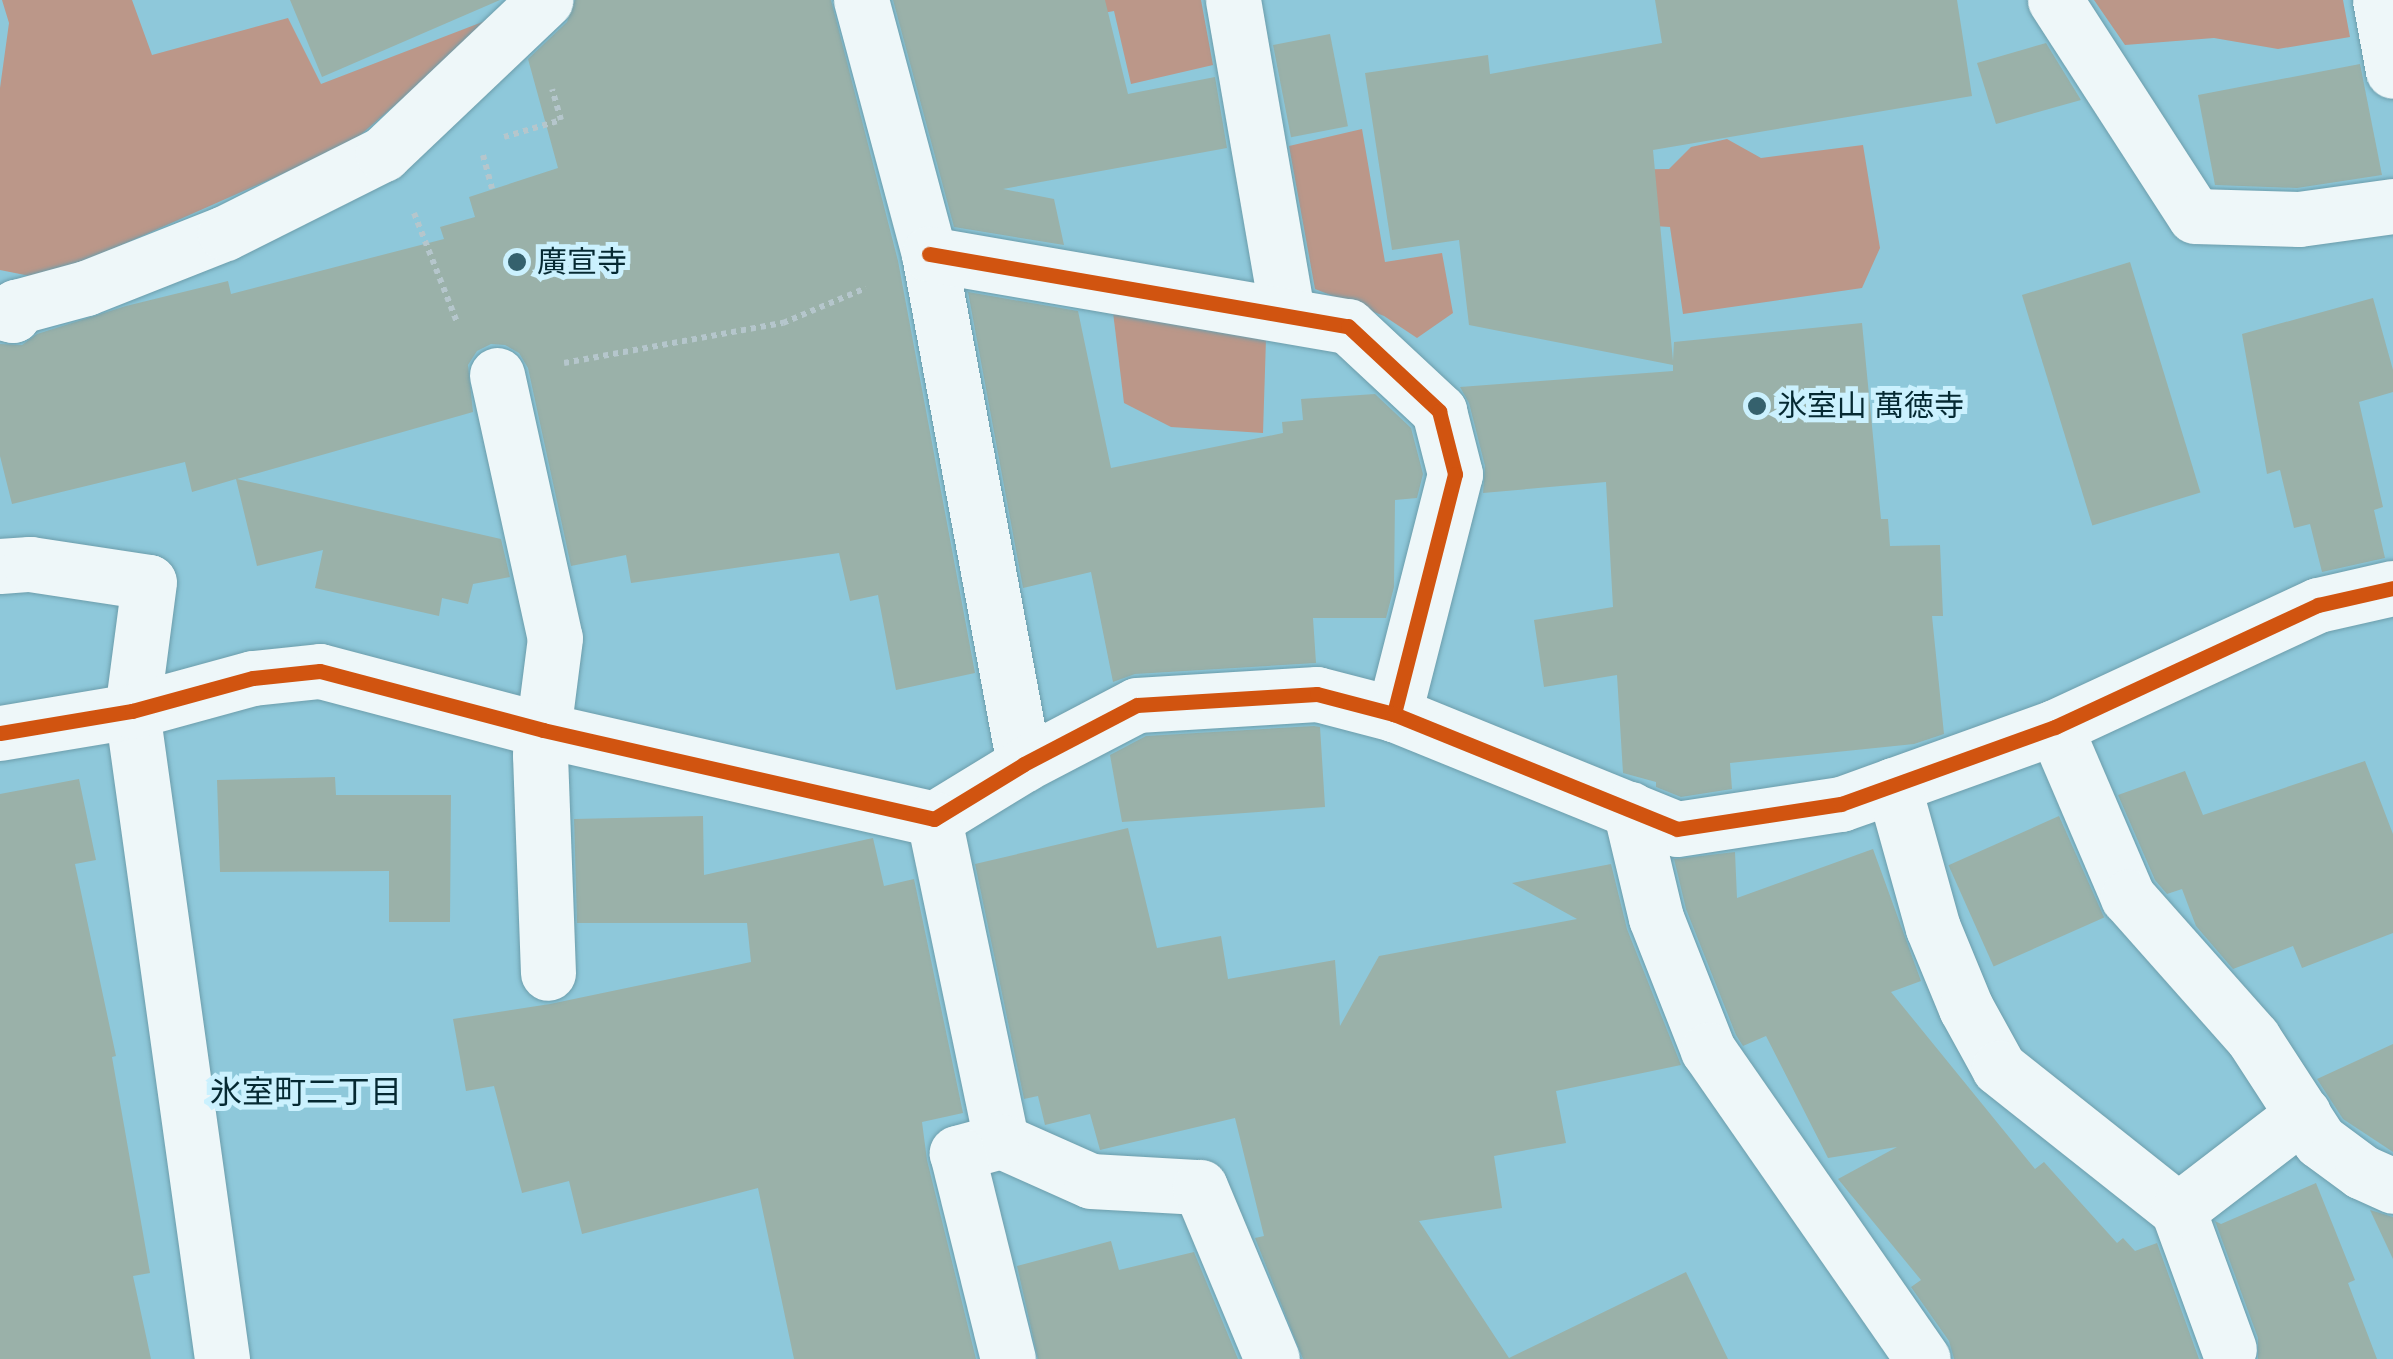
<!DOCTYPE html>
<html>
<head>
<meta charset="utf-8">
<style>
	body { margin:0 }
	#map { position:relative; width:2393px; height:1359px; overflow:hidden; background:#8ec8da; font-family:Rubik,"Noto Sans JP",sans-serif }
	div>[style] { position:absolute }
	.forest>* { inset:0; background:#bb9789 }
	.building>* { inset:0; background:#9ab1a9; transform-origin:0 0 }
	.path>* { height:6px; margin-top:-3px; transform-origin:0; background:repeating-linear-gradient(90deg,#b5c6cc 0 5px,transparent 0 10px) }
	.roads { filter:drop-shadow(0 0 2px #6c9dab) drop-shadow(0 0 2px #6c9dab) }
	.minor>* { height:55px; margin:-27.5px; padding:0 27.5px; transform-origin:27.5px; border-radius:27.5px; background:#eef7f9 }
	.cycleway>* { height:15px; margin:-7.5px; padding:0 7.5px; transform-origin:7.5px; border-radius:7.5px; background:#d15410 }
	.dots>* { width:28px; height:28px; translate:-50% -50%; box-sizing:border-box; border:5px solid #cbf1fe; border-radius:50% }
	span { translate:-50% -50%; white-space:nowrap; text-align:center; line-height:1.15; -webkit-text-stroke:10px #cbf1fe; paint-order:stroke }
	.poi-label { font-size:30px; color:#052932 }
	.left { translate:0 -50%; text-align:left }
	.neighbourhood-label { font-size:32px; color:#052932 }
</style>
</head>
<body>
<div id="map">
	<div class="forest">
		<i style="clip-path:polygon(2px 0,132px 0,152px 55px,288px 18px,321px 84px,498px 16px,350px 144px,45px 279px,0 270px,0 88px,9px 23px)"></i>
		<i style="clip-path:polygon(1048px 0,1201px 0,1213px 65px,1131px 84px,1114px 11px,1054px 22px)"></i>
		<i style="clip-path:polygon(2094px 0,2343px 0,2350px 37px,2278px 49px,2214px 38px,2125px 45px)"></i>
		<i style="clip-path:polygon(1362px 129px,1385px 262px,1442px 253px,1453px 313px,1417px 338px,1384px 316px,1315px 289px,1289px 146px)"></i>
		<i style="clip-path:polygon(1727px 139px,1761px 158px,1863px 145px,1880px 248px,1862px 288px,1683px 314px,1670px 227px,1607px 223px,1600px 170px,1669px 169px,1691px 147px)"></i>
		<i style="clip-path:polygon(1113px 312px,1266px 339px,1263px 433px,1171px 427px,1124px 403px)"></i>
	</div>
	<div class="building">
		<i style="clip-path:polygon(290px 0,500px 0,322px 77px)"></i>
		<i style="clip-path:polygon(575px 0,831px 0,898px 261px,975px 673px,896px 690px,878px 595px,850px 601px,839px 553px,631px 583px,626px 555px,571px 566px,528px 368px,519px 353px,505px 345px,491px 344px,477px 351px,468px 365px,473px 412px,237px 479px,501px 539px,510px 577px,473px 584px,468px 604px,442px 598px,439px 616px,315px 588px,323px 550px,257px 566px,236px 479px,192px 492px,185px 462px,12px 504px,0 456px,0 344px,22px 345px,37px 334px,126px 306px,228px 281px,231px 294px,444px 239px,440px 227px,475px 217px,469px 197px,558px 168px,528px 59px,567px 22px)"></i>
		<i style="clip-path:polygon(893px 0,1105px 0,1128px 94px,1215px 77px,1227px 148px,1003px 189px,1054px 199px,1064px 245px,954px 227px)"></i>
		<i style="clip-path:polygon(1655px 0,1957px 0,1972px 96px,1653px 150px,1673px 361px,1674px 342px,1862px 323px,1881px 519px,1888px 519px,1890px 546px,1940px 545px,1943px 616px,1932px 616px,1944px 734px,1914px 744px,1730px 763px,1732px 789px,1681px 797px,1656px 787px,1656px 782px,1623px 773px,1617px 675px,1544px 687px,1534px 620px,1613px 607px,1606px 482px,1483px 493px,1485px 466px,1469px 403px,1460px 387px,1673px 371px,1673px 365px,1469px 325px,1459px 240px,1392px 250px,1365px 73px,1488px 55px,1490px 74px,1662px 43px)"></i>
		<i style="left:1330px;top:34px;width:94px;height:58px;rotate:79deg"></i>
		<i style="clip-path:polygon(2046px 43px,2081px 100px,1996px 124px,1977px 63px)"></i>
		<i style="clip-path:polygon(2360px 64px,2382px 175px,2297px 188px,2215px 185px,2198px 95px)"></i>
		<i style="left:2130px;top:262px;width:241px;height:113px;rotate:73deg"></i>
		<i style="clip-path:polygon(968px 292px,1078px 311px,1111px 468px,1283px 433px,1282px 422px,1303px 420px,1301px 399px,1375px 394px,1411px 428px,1423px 474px,1417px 498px,1395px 500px,1394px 587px,1386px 618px,1313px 618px,1316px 663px,1135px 674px,1113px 682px,1091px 572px,1023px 588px)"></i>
		<i style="clip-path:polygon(2373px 298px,2393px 370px,2393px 392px,2359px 402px,2383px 507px,2374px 510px,2385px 558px,2322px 572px,2310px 524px,2294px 528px,2280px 470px,2267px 474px,2242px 334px)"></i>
		<i style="clip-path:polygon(1314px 726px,1320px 727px,1325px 807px,1122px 822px,1110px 755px,1146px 736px)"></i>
		<i style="clip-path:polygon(2365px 761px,2393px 834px,2393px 933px,2302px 968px,2293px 946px,2233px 969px,2196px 926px,2182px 889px,2167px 894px,2155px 880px,2118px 795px,2185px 771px,2203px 815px)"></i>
		<i style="clip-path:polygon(335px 777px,336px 795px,451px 795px,450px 922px,389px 922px,389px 871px,220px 872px,217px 780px)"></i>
		<i style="clip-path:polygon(79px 779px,96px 860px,75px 864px,116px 1056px,112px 1057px,150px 1273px,133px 1276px,151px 1359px,0 1359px,0 794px)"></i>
		<i style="clip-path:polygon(703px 816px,704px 875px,873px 838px,884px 886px,914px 879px,963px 1113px,922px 1122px,927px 1160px,976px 1359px,794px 1359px,758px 1188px,582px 1234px,569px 1181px,522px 1193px,494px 1086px,466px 1091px,453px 1019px,550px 1004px,751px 962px,747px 923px,577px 923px,574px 819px)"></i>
		<i style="left:2059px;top:816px;width:111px;height:121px;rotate:66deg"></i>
		<i style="clip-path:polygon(1128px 828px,1157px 948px,1221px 936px,1228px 979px,1335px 960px,1340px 1026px,1379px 956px,1577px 919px,1512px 883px,1611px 864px,1627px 929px,1681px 1065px,1556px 1091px,1566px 1143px,1494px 1156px,1502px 1208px,1419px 1221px,1509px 1358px,1686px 1272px,1728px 1359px,1303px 1359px,1255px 1238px,1264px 1236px,1235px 1118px,1100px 1150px,1090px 1114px,1045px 1125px,1038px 1096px,1024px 1099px,975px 864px)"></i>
		<i style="clip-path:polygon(1873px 849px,1921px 981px,1891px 992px,2035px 1169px,2044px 1162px,2117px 1243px,2123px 1238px,2135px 1251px,2157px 1243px,2199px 1359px,1954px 1359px,1949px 1341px,1911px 1287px,1921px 1280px,1838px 1179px,1897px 1147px,1828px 1158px,1766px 1036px,1743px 1046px,1736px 1035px,1686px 909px,1674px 859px,1735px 852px,1737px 898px)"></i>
		<i style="clip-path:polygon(2393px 1044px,2393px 1152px,2343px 1119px,2317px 1079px)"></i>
		<i style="clip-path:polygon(2316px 1183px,2355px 1280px,2348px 1283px,2377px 1359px,2258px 1359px,2258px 1338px,2215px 1221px,2221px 1224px)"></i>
		<i style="clip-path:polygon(2370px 1210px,2393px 1217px,2393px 1259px)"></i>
		<i style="clip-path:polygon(1111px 1241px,1119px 1270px,1194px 1252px,1238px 1359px,1038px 1359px,1017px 1266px)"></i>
	</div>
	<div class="path">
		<i style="left:504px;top:137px;width:59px;rotate:-16.6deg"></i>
		<i style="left:561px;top:120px;width:32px;rotate:-106deg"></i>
		<i style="left:483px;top:155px;width:35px;rotate:75deg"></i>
		<i style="left:414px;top:213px;width:117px;rotate:68.5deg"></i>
		<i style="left:564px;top:363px;width:223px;rotate:-10.4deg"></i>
		<i style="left:783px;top:323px;width:90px;rotate:-22.9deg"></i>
	</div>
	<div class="roads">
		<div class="minor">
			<i style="left:861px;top:0;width:263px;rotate:75deg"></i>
			<i style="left:929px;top:254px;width:519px;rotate:79.45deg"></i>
			<i style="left:1233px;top:0;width:318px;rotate:80.2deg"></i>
			<i style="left:2055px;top:0;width:257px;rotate:57.1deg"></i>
			<i style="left:2195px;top:216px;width:104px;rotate:1.7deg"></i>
			<i style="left:2299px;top:219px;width:95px;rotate:-7.9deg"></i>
			<i style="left:2380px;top:0;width:72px;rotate:79.6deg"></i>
			<i style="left:929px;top:254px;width:425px;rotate:9.8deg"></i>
			<i style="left:1348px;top:326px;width:125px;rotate:43deg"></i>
			<i style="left:1439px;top:411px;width:65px;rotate:75.7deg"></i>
			<i style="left:1455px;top:474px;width:248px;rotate:104.3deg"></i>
			<i style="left:0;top:312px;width:13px;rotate:13deg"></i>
			<i style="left:13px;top:315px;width:9px;rotate:-69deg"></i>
			<i style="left:16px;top:307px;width:73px;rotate:-15.2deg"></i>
			<i style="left:86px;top:288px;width:149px;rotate:-21.6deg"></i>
			<i style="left:225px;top:233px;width:177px;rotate:-26.6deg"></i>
			<i style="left:383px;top:154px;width:224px;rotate:-43.5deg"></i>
			<i style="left:497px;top:375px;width:269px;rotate:77.6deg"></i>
			<i style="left:555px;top:638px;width:118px;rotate:97.3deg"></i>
			<i style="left:540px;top:755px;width:218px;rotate:87.9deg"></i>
			<i style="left:0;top:566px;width:30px;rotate:-4deg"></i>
			<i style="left:30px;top:564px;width:120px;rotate:8.6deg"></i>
			<i style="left:149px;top:582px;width:130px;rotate:97.5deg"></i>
			<i style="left:132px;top:711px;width:654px;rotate:82.09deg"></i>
			<i style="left:2055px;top:727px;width:185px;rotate:66.8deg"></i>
			<i style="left:2128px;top:897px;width:188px;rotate:48.4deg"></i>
			<i style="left:2253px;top:1038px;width:123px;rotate:57deg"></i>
			<i style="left:2320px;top:1141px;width:52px;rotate:36.4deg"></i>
			<i style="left:2362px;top:1172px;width:34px;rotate:24deg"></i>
			<i style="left:0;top:733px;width:134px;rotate:-9.5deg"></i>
			<i style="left:132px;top:711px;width:125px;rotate:-15.3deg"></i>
			<i style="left:253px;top:678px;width:67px;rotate:-6deg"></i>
			<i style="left:320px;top:671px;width:231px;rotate:14.8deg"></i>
			<i style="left:543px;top:730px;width:401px;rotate:12.8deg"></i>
			<i style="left:934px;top:819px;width:105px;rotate:-31.4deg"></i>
			<i style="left:1024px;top:764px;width:127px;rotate:-27.6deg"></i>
			<i style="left:1137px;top:705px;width:180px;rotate:-3.5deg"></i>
			<i style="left:1317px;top:694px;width:80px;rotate:14.6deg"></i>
			<i style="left:1394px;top:714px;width:305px;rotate:22.1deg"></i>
			<i style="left:1677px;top:829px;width:166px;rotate:-8.7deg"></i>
			<i style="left:1841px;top:804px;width:227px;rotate:-19.8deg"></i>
			<i style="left:2055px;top:727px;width:290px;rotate:-24.9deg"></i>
			<i style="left:2318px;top:605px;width:77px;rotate:-12.8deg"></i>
			<i style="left:1893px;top:785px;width:148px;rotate:74.4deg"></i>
			<i style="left:1933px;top:928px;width:87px;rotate:67.6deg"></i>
			<i style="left:1966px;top:1008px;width:68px;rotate:61.2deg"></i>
			<i style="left:1999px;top:1068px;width:228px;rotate:38.4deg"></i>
			<i style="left:2178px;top:1210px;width:148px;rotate:69.9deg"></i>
			<i style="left:1630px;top:809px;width:112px;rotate:76.6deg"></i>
			<i style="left:1656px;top:918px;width:142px;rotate:68.5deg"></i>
			<i style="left:1708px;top:1050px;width:376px;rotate:55.2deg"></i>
			<i style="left:934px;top:819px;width:329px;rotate:78.2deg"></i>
			<i style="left:1001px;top:1141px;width:98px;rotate:24deg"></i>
			<i style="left:1091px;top:1181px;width:109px;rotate:3.2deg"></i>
			<i style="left:1200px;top:1187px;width:186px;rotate:67.3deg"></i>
			<i style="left:1001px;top:1141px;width:46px;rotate:164.7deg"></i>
			<i style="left:957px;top:1153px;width:212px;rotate:76.1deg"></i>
			<i style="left:2178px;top:1210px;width:158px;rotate:-37.5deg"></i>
		</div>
	</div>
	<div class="cycleway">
		<i style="left:929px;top:254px;width:425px;rotate:9.8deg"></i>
		<i style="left:1348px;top:326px;width:125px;rotate:43deg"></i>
		<i style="left:1439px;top:411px;width:65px;rotate:75.7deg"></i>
		<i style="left:1455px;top:474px;width:248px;rotate:104.3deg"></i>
		<i style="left:0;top:733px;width:134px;rotate:-9.5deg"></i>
		<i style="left:132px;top:711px;width:125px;rotate:-15.3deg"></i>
		<i style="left:253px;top:678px;width:67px;rotate:-6deg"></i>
		<i style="left:320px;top:671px;width:231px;rotate:14.8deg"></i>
		<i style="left:543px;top:730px;width:401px;rotate:12.8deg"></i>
		<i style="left:934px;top:819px;width:105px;rotate:-31.4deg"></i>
		<i style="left:1024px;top:764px;width:127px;rotate:-27.6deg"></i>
		<i style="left:1137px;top:705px;width:180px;rotate:-3.5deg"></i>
		<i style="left:1317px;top:694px;width:80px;rotate:14.6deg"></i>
		<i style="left:1394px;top:714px;width:305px;rotate:22.1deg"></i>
		<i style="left:1677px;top:829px;width:166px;rotate:-8.7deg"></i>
		<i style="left:1841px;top:804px;width:227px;rotate:-19.8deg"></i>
		<i style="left:2055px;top:727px;width:290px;rotate:-24.9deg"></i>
		<i style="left:2318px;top:605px;width:77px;rotate:-12.8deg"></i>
	</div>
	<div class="dots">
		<i style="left:517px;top:262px;background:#35616d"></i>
		<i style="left:1757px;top:406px;background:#35616d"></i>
	</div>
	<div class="poi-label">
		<span class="left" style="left:537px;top:262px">廣宣寺</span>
		<span class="left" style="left:1777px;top:406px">氷室山 萬徳寺</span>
	</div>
	<div class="neighbourhood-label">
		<span style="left:306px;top:1092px">氷室町二丁目</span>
	</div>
</div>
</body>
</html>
